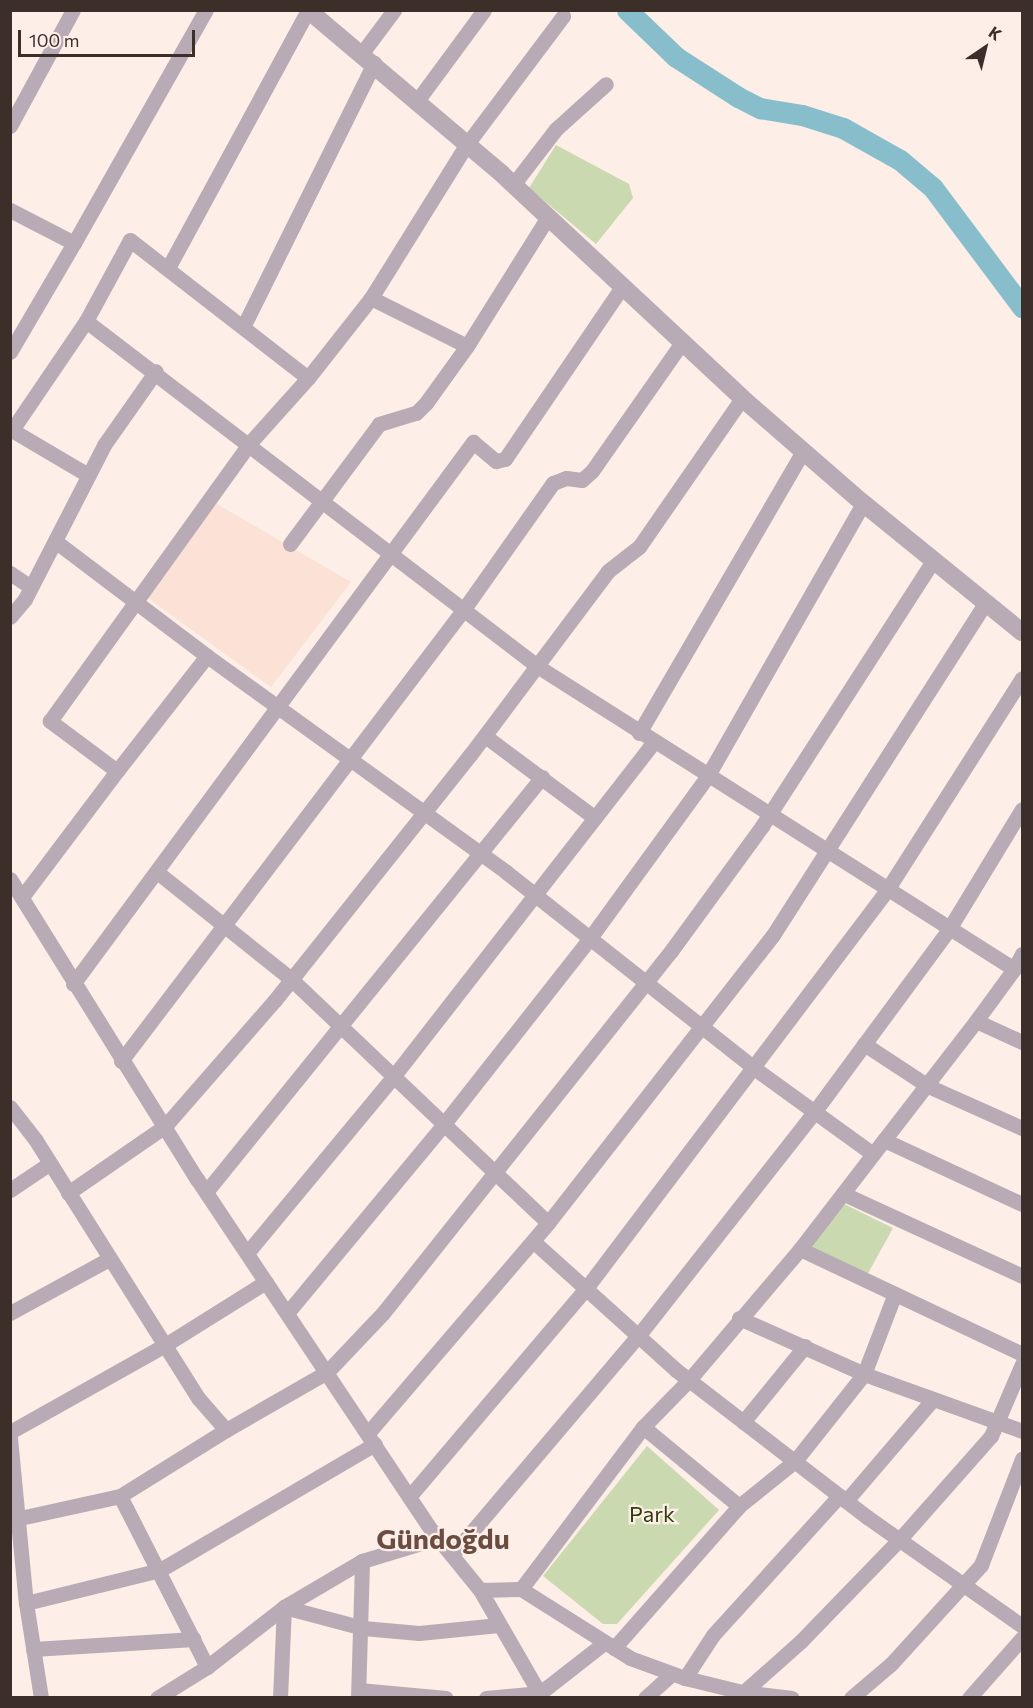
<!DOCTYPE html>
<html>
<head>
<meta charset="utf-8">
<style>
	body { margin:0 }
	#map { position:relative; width:1033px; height:1708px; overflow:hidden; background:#fdeee8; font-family:Commissioner,sans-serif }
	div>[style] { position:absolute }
	.built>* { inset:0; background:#fbe1d6 }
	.green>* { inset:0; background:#cad9af }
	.river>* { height:21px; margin:-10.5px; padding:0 10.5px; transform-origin:10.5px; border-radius:10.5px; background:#88becc }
	.minor>* { height:15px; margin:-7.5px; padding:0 7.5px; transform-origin:7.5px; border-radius:7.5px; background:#b8abb5 }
	.tertiary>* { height:18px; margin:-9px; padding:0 9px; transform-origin:9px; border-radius:9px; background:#b8abb5 }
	span { translate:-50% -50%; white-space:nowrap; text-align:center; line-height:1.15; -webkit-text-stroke:4.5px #fdeee8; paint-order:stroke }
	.park-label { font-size:22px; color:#303d0d }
	.district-label { font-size:28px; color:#6a4c40; font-weight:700 }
	.frame { position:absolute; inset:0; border:12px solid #3c2e29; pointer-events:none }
	.north { position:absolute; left:955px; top:18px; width:60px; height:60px; -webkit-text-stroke:4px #fdeee8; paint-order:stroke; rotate:35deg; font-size:16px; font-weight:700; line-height:24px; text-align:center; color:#3c2e29 }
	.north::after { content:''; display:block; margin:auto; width:21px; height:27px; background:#3c2e29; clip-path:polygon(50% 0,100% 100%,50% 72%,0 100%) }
	.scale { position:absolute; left:18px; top:30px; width:177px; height:27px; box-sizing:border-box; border:3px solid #3c2e29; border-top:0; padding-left:8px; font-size:18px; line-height:21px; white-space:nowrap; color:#3c2e29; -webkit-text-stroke:4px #fdeee8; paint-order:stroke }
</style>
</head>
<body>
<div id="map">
	<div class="built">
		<i style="clip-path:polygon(210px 500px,351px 582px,271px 687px,145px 596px)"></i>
	</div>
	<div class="green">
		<i style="clip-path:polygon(556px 145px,629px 184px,633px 198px,596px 244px,529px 188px)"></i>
		<i style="clip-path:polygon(842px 1203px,893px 1228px,866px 1277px,805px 1251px)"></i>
		<i style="clip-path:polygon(647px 1446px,719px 1510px,617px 1624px,603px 1624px,543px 1576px)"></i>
	</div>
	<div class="river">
		<i style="left:627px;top:10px;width:68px;rotate:43.8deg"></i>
		<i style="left:676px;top:57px;width:74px;rotate:32.8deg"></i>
		<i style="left:738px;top:97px;width:25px;rotate:27deg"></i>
		<i style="left:760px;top:108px;width:43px;rotate:9.5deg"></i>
		<i style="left:802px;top:115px;width:43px;rotate:17.6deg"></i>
		<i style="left:843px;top:128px;width:65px;rotate:29.3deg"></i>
		<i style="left:900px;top:160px;width:43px;rotate:40.3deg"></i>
		<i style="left:933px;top:188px;width:149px;rotate:53.2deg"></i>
	</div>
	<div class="minor">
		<i style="left:362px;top:53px;width:54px;rotate:-53.3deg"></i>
		<i style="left:417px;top:101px;width:113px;rotate:-53.6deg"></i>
		<i style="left:10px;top:126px;width:132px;rotate:-61.5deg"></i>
		<i style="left:513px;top:185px;width:71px;rotate:-52.5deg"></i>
		<i style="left:556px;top:129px;width:67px;rotate:-42deg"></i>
		<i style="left:10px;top:210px;width:72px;rotate:27.3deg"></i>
		<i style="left:74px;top:243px;width:268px;rotate:-60.5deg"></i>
		<i style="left:168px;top:268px;width:294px;rotate:-61.5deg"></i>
		<i style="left:371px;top:298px;width:107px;rotate:26.6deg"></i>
		<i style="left:86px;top:321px;width:568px;rotate:37.41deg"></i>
		<i style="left:537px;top:666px;width:565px;rotate:32.42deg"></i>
		<i style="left:1014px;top:969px;width:17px;rotate:-62deg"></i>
		<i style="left:243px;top:327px;width:295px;rotate:-63.6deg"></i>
		<i style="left:10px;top:352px;width:126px;rotate:-59.6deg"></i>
		<i style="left:10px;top:429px;width:91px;rotate:30.5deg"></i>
		<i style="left:12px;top:430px;width:132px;rotate:-55.8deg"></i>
		<i style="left:86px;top:321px;width:92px;rotate:-61.5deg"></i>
		<i style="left:130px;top:240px;width:225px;rotate:37.8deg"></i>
		<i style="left:308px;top:378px;width:102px;rotate:-51.8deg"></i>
		<i style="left:371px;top:298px;width:181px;rotate:-58.1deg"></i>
		<i style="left:467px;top:144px;width:160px;rotate:-53.1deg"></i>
		<i style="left:55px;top:541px;width:191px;rotate:37.1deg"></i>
		<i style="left:207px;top:656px;width:369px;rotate:35.8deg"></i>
		<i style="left:506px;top:872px;width:316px;rotate:38.3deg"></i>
		<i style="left:754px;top:1068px;width:147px;rotate:35.9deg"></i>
		<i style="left:290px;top:544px;width:149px;rotate:-53.4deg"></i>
		<i style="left:379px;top:424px;width:39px;rotate:-17deg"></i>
		<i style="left:416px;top:413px;width:14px;rotate:-45deg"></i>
		<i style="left:426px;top:403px;width:70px;rotate:-54.3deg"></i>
		<i style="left:467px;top:346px;width:152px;rotate:-57.9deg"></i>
		<i style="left:10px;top:573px;width:25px;rotate:34deg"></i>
		<i style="left:10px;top:617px;width:23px;rotate:-50deg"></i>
		<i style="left:25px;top:599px;width:173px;rotate:-62.8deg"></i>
		<i style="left:104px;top:445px;width:90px;rotate:-54.9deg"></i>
		<i style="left:639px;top:733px;width:326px;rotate:-59.8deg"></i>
		<i style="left:485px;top:736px;width:137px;rotate:36.7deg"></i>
		<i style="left:117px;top:771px;width:146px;rotate:-52deg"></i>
		<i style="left:157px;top:872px;width:171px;rotate:38.6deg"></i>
		<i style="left:291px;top:979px;width:354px;rotate:43.5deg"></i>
		<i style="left:548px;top:1223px;width:277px;rotate:130.6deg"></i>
		<i style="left:10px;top:879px;width:354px;rotate:58.1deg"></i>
		<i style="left:197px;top:1179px;width:423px;rotate:56.3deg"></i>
		<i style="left:432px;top:1531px;width:76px;rotate:50.9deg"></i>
		<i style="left:480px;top:1590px;width:125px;rotate:60.1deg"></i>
		<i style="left:22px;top:897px;width:158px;rotate:-53deg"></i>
		<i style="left:117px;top:771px;width:84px;rotate:-143.3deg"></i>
		<i style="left:50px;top:721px;width:340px;rotate:-54.3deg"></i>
		<i style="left:248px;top:445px;width:90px;rotate:-48.2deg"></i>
		<i style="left:1014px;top:969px;width:64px;rotate:126.2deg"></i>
		<i style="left:976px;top:1021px;width:51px;rotate:24.5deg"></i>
		<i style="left:73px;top:984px;width:674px;rotate:-53.57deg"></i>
		<i style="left:473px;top:442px;width:30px;rotate:40deg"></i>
		<i style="left:496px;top:461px;width:9px;rotate:-13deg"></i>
		<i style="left:505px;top:459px;width:208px;rotate:-55.8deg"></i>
		<i style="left:976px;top:1021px;width:150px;rotate:127.7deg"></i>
		<i style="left:884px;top:1140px;width:152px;rotate:24.9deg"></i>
		<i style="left:864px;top:1044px;width:77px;rotate:33.3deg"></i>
		<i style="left:928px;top:1086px;width:103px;rotate:24.1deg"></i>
		<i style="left:121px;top:1061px;width:567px;rotate:-52.81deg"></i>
		<i style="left:464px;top:609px;width:154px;rotate:-54.8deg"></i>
		<i style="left:553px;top:483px;width:14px;rotate:-21deg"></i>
		<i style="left:566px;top:478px;width:16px;rotate:7deg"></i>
		<i style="left:582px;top:480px;width:13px;rotate:-42deg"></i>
		<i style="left:592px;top:471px;width:155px;rotate:-55deg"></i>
		<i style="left:10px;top:1107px;width:41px;rotate:52deg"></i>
		<i style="left:35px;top:1139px;width:307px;rotate:57.8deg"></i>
		<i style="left:199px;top:1399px;width:41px;rotate:48.9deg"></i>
		<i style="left:226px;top:1430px;width:116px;rotate:-29.9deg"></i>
		<i style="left:327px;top:1372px;width:81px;rotate:-46.5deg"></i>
		<i style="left:383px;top:1313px;width:463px;rotate:-51.5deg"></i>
		<i style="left:671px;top:951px;width:155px;rotate:-53.9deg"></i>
		<i style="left:762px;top:826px;width:315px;rotate:-57.2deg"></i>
		<i style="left:10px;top:1190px;width:48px;rotate:-34deg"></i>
		<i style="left:206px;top:1192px;width:534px;rotate:-51.01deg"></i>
		<i style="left:68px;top:1193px;width:118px;rotate:-34.6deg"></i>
		<i style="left:165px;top:1126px;width:167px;rotate:-48.9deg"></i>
		<i style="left:275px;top:1000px;width:313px;rotate:-51.5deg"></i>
		<i style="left:470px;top:755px;width:230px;rotate:-53.1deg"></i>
		<i style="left:608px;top:571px;width:39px;rotate:-38deg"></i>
		<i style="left:639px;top:547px;width:181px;rotate:-55.3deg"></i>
		<i style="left:844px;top:1194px;width:196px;rotate:24.7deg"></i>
		<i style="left:548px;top:1223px;width:365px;rotate:-52deg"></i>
		<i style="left:773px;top:935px;width:395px;rotate:-57.4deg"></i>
		<i style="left:534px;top:1242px;width:191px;rotate:42deg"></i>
		<i style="left:676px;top:1370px;width:241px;rotate:37.6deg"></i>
		<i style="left:867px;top:1517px;width:189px;rotate:35.1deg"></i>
		<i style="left:800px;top:1249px;width:246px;rotate:25.3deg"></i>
		<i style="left:247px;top:1253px;width:229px;rotate:-50.3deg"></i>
		<i style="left:393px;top:1077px;width:423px;rotate:-52.1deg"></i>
		<i style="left:288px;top:1312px;width:243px;rotate:-50.3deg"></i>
		<i style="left:443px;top:1125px;width:238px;rotate:-51.8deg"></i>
		<i style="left:590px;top:938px;width:199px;rotate:-54deg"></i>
		<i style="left:707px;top:777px;width:315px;rotate:-60.3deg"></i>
		<i style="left:10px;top:1313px;width:113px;rotate:-28.6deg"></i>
		<i style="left:739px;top:1318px;width:137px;rotate:24.1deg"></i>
		<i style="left:864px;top:1374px;width:168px;rotate:19.8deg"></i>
		<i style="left:743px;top:1422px;width:98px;rotate:-50.8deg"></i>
		<i style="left:10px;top:1432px;width:178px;rotate:-29.3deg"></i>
		<i style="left:165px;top:1345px;width:119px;rotate:-32deg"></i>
		<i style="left:10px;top:1438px;width:166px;rotate:84.5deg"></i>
		<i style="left:26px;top:1603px;width:96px;rotate:81deg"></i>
		<i style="left:120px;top:1496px;width:192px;rotate:63deg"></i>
		<i style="left:207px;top:1667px;width:98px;rotate:-37.9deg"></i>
		<i style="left:284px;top:1607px;width:91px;rotate:-30.5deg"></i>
		<i style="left:362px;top:1561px;width:79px;rotate:-16.8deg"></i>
		<i style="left:409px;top:1497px;width:270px;rotate:-49.7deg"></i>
		<i style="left:584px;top:1291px;width:503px;rotate:-52.92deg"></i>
		<i style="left:887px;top:890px;width:251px;rotate:-57.5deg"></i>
		<i style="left:846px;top:1501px;width:134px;rotate:-49.5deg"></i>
		<i style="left:739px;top:1506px;width:72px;rotate:-38.8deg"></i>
		<i style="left:795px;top:1461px;width:111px;rotate:-51.6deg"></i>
		<i style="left:864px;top:1374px;width:84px;rotate:-69deg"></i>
		<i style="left:20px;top:1518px;width:102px;rotate:-12.4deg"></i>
		<i style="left:120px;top:1496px;width:125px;rotate:-31.9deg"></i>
		<i style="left:452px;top:1555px;width:287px;rotate:-49.7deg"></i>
		<i style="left:638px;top:1336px;width:286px;rotate:-51.8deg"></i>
		<i style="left:815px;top:1111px;width:226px;rotate:-53.6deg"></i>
		<i style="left:949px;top:929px;width:140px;rotate:-58.7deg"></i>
		<i style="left:521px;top:1589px;width:203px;rotate:-53deg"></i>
		<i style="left:643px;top:1427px;width:66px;rotate:-45.6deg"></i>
		<i style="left:689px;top:1380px;width:172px;rotate:-49.7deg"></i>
		<i style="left:800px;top:1249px;width:138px;rotate:-52.4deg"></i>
		<i style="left:480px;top:1590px;width:41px;rotate:-1.4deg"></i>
		<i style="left:521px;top:1589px;width:129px;rotate:32.3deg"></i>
		<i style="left:630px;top:1658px;width:59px;rotate:20deg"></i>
		<i style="left:685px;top:1678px;width:59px;rotate:13.8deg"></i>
		<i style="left:742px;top:1692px;width:50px;rotate:6.8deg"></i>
		<i style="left:26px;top:1603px;width:138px;rotate:-13.8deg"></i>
		<i style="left:160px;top:1570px;width:249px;rotate:-30.4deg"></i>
		<i style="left:614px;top:1648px;width:189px;rotate:-48.6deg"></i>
		<i style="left:739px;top:1506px;width:124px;rotate:-140.5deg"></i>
		<i style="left:33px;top:1649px;width:161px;rotate:-3.6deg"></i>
		<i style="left:685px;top:1678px;width:51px;rotate:-56.9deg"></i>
		<i style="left:713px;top:1635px;width:188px;rotate:-47.8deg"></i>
		<i style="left:359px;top:1690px;width:87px;rotate:5.3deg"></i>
		<i style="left:157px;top:1698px;width:59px;rotate:-31.8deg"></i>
		<i style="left:280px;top:1698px;width:91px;rotate:-87.5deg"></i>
		<i style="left:284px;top:1607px;width:82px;rotate:14.9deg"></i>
		<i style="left:363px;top:1628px;width:56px;rotate:5.1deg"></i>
		<i style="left:419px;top:1633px;width:80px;rotate:-5.7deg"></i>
		<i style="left:358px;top:1698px;width:137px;rotate:-88.3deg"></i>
		<i style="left:486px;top:1698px;width:54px;rotate:-5.3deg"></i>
		<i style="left:540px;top:1693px;width:81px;rotate:-38deg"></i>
		<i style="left:645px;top:1698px;width:36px;rotate:-42deg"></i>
		<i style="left:737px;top:1698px;width:86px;rotate:-41.7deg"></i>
		<i style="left:801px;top:1641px;width:141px;rotate:-45.9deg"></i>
		<i style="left:899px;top:1540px;width:139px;rotate:-48.5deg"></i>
		<i style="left:991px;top:1436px;width:78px;rotate:-66.7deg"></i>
		<i style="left:851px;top:1698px;width:52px;rotate:-40.4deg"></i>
		<i style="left:891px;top:1664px;width:134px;rotate:-47.7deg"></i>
		<i style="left:981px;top:1565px;width:114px;rotate:-68.9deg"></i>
		<i style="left:969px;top:1698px;width:80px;rotate:-48.5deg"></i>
	</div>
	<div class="tertiary">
		<i style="left:308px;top:10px;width:254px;rotate:40.2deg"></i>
		<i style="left:502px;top:174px;width:328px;rotate:43deg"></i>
		<i style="left:742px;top:398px;width:160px;rotate:41deg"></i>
		<i style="left:863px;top:503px;width:205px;rotate:39.1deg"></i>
	</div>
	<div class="park-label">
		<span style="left:652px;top:1514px">Park</span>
	</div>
	<div class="district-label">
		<span style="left:443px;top:1538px">Gündoğdu</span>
	</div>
	<div class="frame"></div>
	<div class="north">K</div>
	<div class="scale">100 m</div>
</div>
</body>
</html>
